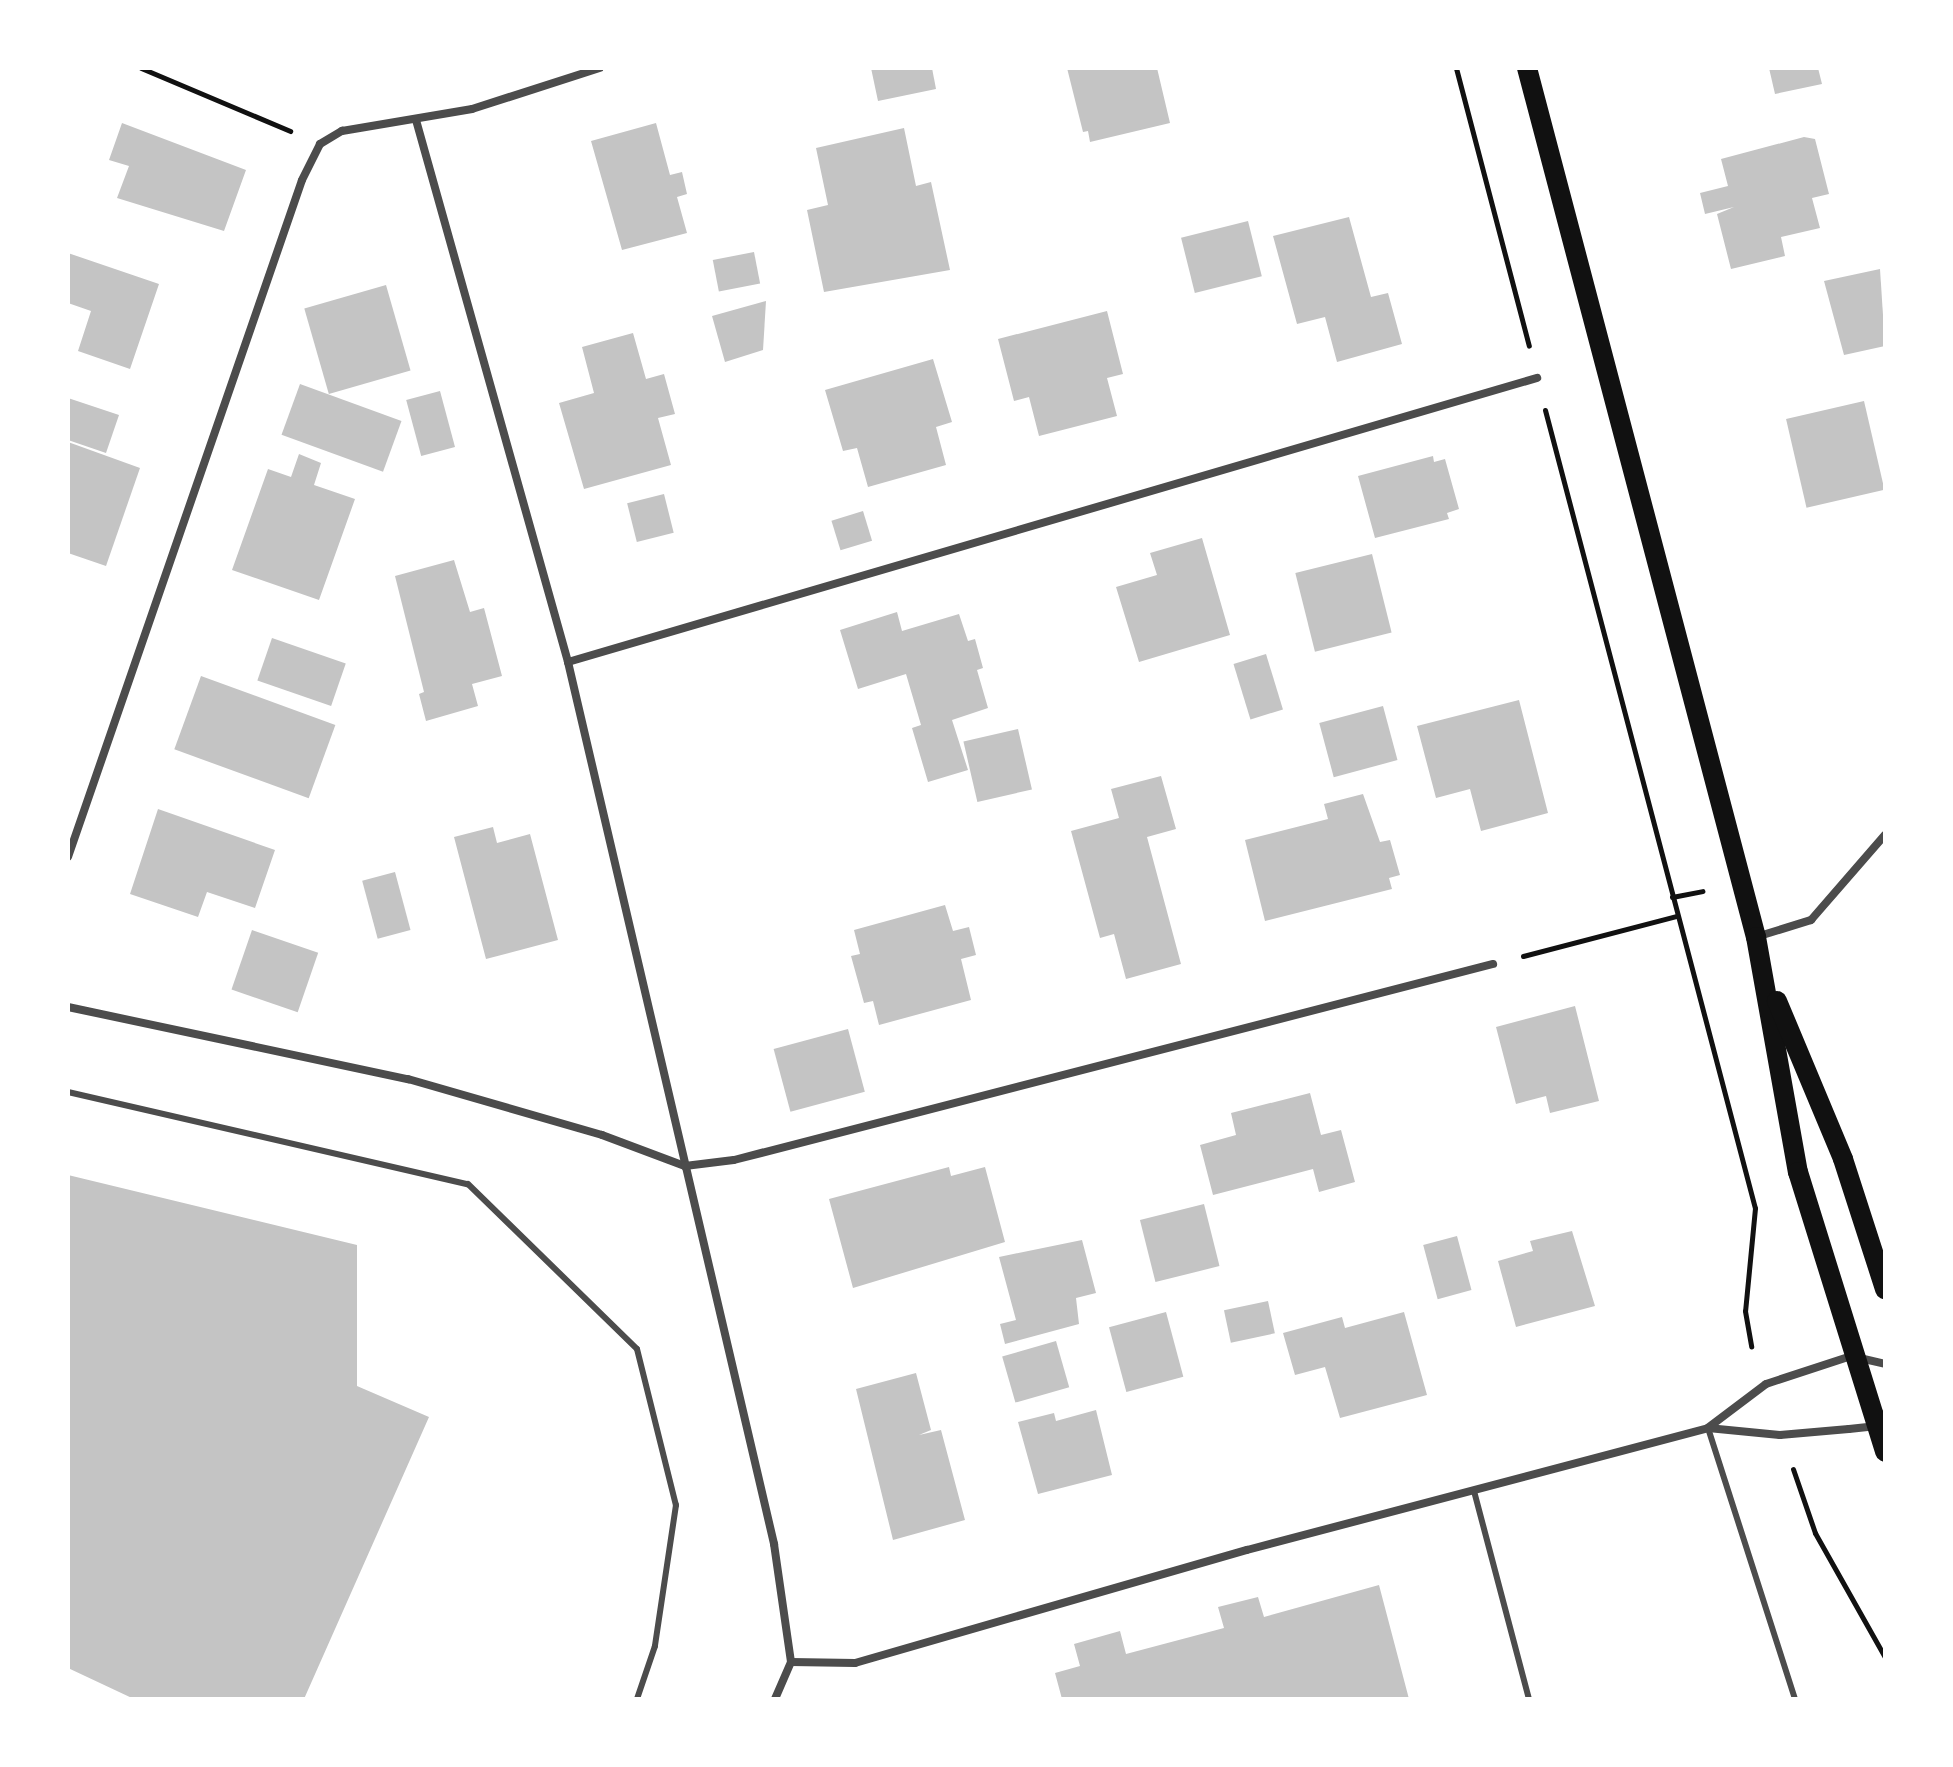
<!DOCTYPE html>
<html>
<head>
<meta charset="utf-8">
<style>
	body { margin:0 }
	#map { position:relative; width:1953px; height:1767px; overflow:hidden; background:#fff; font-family:"Exo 2",sans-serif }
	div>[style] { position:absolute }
	.building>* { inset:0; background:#c4c4c4; transform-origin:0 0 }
	.path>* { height:5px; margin:-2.5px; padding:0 2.5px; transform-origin:2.5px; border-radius:2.5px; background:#111 }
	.service>* { height:6px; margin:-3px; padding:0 3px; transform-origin:3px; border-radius:3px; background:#4c4c4c }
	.minor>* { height:8px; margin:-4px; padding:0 4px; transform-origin:4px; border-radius:4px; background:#4c4c4c }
	.primary>* { height:20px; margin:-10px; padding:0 10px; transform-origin:10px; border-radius:10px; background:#111 }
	span { translate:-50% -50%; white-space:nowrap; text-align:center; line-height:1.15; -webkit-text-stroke:6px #fff; paint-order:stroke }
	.frame { position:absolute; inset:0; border:70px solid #fff; pointer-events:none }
</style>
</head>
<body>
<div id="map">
	<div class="building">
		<i style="clip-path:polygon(871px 68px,932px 68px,936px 89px,878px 101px)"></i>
		<i style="clip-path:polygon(1067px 68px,1157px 68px,1170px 123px,1090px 142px,1088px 131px,1083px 132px)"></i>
		<i style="clip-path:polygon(1769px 68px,1818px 68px,1822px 84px,1775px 94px)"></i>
		<i style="clip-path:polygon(122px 123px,246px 170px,224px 231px,117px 198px,129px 166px,109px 160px)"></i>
		<i style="clip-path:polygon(656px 123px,670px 175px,682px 172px,687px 194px,677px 197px,687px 233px,622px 250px,591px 141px)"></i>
		<i style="clip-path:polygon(904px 128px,916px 186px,931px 182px,950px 270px,824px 292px,807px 210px,828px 205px,816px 148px)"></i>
		<i style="clip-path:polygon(1804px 137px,1815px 139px,1829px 194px,1812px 198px,1820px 228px,1781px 237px,1785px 256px,1731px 269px,1717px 214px,1734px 207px,1705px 214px,1700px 193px,1728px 186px,1721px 159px)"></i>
		<i style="clip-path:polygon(1349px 217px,1371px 297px,1388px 293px,1402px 344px,1337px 362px,1325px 317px,1297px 324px,1273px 236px)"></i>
		<i style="left:1248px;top:221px;width:57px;height:69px;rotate:76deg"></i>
		<i style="left:754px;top:252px;width:32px;height:42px;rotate:79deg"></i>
		<i style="clip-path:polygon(68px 253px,159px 284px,130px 369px,78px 351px,91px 311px,68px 303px)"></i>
		<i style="clip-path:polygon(1880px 269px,1885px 346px,1844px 355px,1824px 281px)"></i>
		<i style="left:386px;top:285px;width:89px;height:85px;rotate:74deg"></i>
		<i style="clip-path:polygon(766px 301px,763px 350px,725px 362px,712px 316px)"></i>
		<i style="clip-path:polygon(1107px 311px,1123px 374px,1107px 378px,1117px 416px,1039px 436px,1029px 397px,1014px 401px,998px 339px)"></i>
		<i style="clip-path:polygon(633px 333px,646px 379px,664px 374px,675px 414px,658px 418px,671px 465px,584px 489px,559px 403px,594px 393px,582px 347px)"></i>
		<i style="clip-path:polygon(933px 359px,952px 422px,936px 427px,946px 465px,868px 487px,857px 448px,843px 451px,825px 390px)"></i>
		<i style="left:300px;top:384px;width:108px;height:54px;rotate:20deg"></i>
		<i style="left:440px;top:391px;width:58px;height:35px;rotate:75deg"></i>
		<i style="clip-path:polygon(68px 398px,119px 415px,106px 453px,68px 440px)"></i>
		<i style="left:1864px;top:401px;width:91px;height:80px;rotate:77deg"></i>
		<i style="clip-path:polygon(68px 442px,140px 468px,106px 566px,68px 553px)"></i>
		<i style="clip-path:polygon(299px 454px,321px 463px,314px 485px,355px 499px,319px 600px,232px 570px,268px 469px,291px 477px)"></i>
		<i style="clip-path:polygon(1433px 456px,1434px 462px,1445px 459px,1459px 509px,1447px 513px,1449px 519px,1375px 538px,1358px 476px)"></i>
		<i style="left:664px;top:494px;width:40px;height:38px;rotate:76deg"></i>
		<i style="left:863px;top:511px;width:31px;height:33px;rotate:73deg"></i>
		<i style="clip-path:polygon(1202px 538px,1230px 635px,1139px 662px,1116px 587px,1157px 575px,1150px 553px)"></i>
		<i style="left:1372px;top:554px;width:81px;height:79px;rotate:76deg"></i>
		<i style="clip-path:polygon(454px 560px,470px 612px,484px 608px,502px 676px,472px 684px,478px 706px,426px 721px,419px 694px,424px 692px,395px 576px)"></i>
		<i style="clip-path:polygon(897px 612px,902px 631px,959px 614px,968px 641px,975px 639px,983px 668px,977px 670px,988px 708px,952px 720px,968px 770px,928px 782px,912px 728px,921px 725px,906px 674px,858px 689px,840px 630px)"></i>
		<i style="left:272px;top:638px;width:78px;height:45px;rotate:19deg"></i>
		<i style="left:1266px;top:654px;width:58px;height:34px;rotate:73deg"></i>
		<i style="left:201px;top:676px;width:143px;height:78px;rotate:20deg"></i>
		<i style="clip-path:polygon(1519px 700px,1548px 813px,1481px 831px,1470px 789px,1436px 798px,1417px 726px)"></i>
		<i style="left:1383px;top:706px;width:56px;height:66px;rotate:75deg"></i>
		<i style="left:1018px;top:729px;width:62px;height:56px;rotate:77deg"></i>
		<i style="clip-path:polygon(1161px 776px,1176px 829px,1147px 837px,1181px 964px,1126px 979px,1114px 934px,1100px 938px,1071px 831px,1119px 818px,1111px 789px)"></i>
		<i style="clip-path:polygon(1363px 794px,1380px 842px,1390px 840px,1400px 875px,1389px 878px,1392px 889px,1265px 921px,1245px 840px,1328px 819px,1324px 804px)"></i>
		<i style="clip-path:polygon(158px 809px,275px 850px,255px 908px,207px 892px,198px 917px,130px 894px)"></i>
		<i style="clip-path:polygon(493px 827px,497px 843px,530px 834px,558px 940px,486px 959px,454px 837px)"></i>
		<i style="left:395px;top:872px;width:60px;height:34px;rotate:75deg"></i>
		<i style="clip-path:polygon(945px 905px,953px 931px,969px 927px,976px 955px,961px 959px,971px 1000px,879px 1025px,873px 1001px,864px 1003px,851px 956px,860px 954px,854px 930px)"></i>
		<i style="left:252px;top:930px;width:70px;height:63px;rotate:19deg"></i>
		<i style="clip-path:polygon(1575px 1006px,1599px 1101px,1550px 1113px,1546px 1096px,1516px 1104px,1496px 1027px)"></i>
		<i style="left:848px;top:1029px;width:65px;height:77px;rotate:75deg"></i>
		<i style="clip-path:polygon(1310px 1093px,1321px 1135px,1341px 1130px,1355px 1182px,1319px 1192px,1313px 1169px,1213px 1195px,1200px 1145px,1236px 1135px,1231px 1113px)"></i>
		<i style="clip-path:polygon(949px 1167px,951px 1176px,985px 1167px,1005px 1242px,853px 1288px,829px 1199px)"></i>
		<i style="clip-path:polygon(68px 1175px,357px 1245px,357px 1386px,429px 1417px,304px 1699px,134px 1699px,68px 1668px)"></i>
		<i style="left:1204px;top:1204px;width:64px;height:66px;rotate:76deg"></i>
		<i style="clip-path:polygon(1572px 1231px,1595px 1306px,1516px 1327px,1498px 1261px,1533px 1251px,1530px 1241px)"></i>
		<i style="left:1457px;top:1236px;width:56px;height:35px;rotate:75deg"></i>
		<i style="clip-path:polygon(1082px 1240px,1096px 1293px,1076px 1298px,1079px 1324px,1005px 1344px,1000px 1324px,1016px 1320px,999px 1257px)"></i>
		<i style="left:1268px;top:1301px;width:33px;height:45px;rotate:78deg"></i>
		<i style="left:1166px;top:1312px;width:67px;height:59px;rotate:75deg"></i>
		<i style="clip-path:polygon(1404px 1312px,1427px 1395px,1340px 1418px,1325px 1367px,1295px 1375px,1283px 1333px,1342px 1317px,1345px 1328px)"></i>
		<i style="left:1056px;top:1341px;width:48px;height:56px;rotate:74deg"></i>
		<i style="clip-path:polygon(916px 1373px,931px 1430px,919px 1435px,941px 1430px,965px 1520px,893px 1540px,856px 1389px)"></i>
		<i style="clip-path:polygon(1096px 1410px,1112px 1475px,1038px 1494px,1018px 1422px,1054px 1413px,1056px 1421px)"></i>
		<i style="clip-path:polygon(1379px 1585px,1409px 1699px,1062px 1699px,1055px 1673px,1080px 1666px,1074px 1644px,1120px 1631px,1126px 1654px,1224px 1628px,1218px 1607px,1258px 1597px,1264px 1617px)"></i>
	</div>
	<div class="path">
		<i style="left:141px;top:68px;width:162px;rotate:22.9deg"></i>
		<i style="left:1456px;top:68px;width:287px;rotate:75.3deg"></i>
		<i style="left:1545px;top:410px;width:825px;rotate:75.26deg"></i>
		<i style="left:1755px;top:1208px;width:103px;rotate:95.5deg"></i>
		<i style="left:1745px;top:1311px;width:36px;rotate:80deg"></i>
		<i style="left:1672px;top:897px;width:31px;rotate:-11deg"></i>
		<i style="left:1523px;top:956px;width:159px;rotate:-14.6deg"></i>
		<i style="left:1793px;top:1469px;width:68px;rotate:71deg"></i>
		<i style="left:1815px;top:1533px;width:142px;rotate:60.6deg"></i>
	</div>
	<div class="service">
		<i style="left:68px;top:1092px;width:410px;rotate:13deg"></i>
		<i style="left:468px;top:1184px;width:236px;rotate:44.3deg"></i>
		<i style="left:637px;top:1349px;width:161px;rotate:76deg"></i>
		<i style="left:676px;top:1505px;width:143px;rotate:98.5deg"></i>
		<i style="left:655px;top:1646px;width:56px;rotate:108.8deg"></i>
		<i style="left:1708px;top:1428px;width:285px;rotate:72.2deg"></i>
		<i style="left:1474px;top:1491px;width:215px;rotate:75.2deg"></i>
	</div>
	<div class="minor">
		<i style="left:416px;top:120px;width:563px;rotate:74.33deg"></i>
		<i style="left:568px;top:662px;width:906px;rotate:76.85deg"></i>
		<i style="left:774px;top:1544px;width:119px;rotate:81.8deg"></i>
		<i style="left:791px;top:1662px;width:40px;rotate:113.4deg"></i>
		<i style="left:568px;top:662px;width:1010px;rotate:-16.34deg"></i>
		<i style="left:68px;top:857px;width:716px;rotate:-70.93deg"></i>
		<i style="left:302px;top:180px;width:40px;rotate:-63.4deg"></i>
		<i style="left:320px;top:144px;width:26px;rotate:-31deg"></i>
		<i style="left:342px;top:131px;width:132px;rotate:-9.6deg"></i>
		<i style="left:472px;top:109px;width:134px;rotate:-17.8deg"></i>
		<i style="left:1756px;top:937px;width:58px;rotate:-17.2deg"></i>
		<i style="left:1811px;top:920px;width:113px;rotate:-49deg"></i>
		<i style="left:68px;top:1007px;width:348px;rotate:12deg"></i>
		<i style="left:408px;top:1079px;width:202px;rotate:16.1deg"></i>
		<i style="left:602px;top:1135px;width:89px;rotate:20.5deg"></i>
		<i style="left:685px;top:1166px;width:49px;rotate:-7deg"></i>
		<i style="left:734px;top:1160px;width:784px;rotate:-14.48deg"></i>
		<i style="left:1709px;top:1427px;width:71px;rotate:-37deg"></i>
		<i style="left:1766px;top:1384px;width:89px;rotate:-18.2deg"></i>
		<i style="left:1851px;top:1356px;width:35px;rotate:13deg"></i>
		<i style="left:791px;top:1662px;width:64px;rotate:0.9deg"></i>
		<i style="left:855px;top:1663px;width:408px;rotate:-16.1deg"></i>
		<i style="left:1247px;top:1550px;width:477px;rotate:-14.8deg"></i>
		<i style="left:1708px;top:1428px;width:72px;rotate:5.6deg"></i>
		<i style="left:1780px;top:1435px;width:69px;rotate:-5deg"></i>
		<i style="left:1849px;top:1429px;width:28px;rotate:-6deg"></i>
		<i style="left:1877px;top:1426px;width:15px;rotate:-58deg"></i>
	</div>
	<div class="primary">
		<i style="left:1527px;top:68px;width:899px;rotate:75.24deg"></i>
		<i style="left:1756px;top:937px;width:239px;rotate:79.9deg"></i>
		<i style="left:1798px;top:1172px;width:293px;rotate:72.7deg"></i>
		<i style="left:1777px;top:1001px;width:171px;rotate:67.3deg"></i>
		<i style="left:1843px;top:1159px;width:137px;rotate:72.1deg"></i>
	</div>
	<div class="frame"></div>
</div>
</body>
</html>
